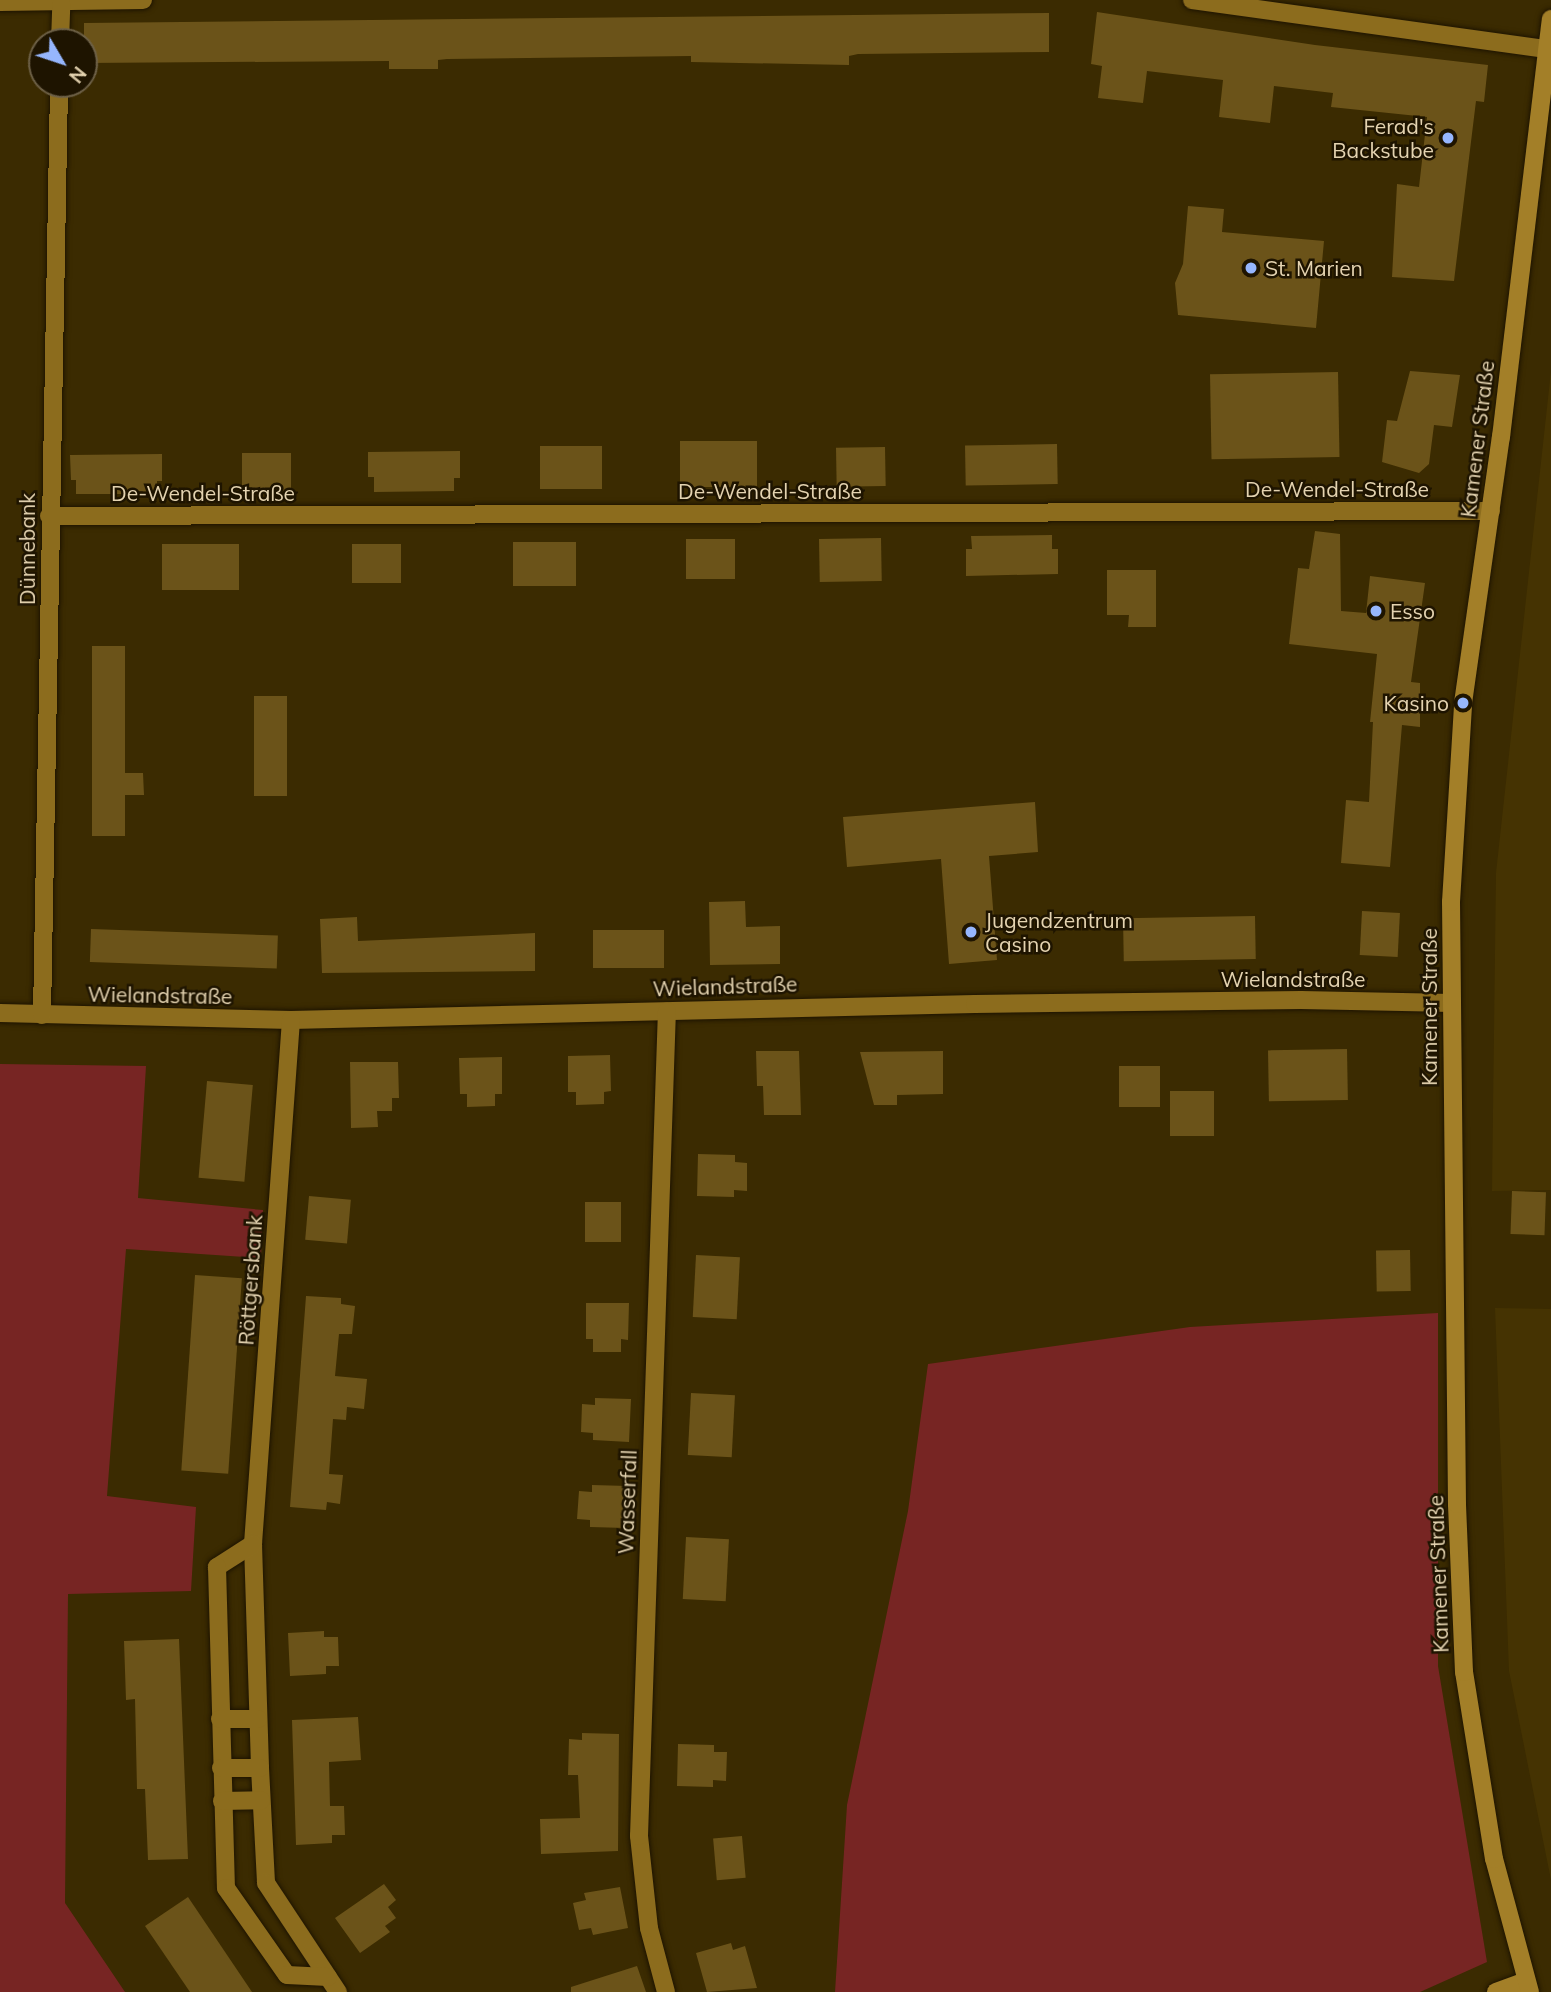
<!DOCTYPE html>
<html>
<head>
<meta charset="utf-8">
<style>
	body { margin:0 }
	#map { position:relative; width:1551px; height:1992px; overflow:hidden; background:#3b2b01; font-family:Mulish,sans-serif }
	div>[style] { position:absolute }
	.built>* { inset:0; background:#453302 }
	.green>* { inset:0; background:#772523 }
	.building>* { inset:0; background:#6b5319; transform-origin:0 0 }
	.roads { filter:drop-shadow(0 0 2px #1e1400) drop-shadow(0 0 2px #1e1400) }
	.street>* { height:18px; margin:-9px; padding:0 9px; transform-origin:9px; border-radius:9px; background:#8c6c1d }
	.secondary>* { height:18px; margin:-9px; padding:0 9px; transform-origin:9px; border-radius:9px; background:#a37f28 }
	.dots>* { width:19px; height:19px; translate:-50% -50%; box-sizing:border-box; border:4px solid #1e1400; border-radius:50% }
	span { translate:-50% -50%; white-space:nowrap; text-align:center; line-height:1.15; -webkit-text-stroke:5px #1e1400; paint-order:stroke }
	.poi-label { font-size:21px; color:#e4d3b0 }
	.right { translate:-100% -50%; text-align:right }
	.left { translate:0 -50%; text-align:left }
	.street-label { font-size:21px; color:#e4d3b0 }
	.north { position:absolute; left:28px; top:28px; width:70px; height:70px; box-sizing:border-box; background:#1e1400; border:2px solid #6d6046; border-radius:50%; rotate:129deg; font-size:19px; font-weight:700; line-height:28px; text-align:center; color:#e4d3b0 }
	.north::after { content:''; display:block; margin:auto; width:24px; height:32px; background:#96b6fd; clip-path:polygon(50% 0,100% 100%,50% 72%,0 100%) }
</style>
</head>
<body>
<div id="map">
	<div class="built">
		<i style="clip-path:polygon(1551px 371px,1551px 1190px,1492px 1191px,1496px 873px)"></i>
		<i style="clip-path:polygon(1495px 1308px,1551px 1309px,1551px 1880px,1509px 1671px)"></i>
	</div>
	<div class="green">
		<i style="clip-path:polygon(0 1064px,146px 1066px,138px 1198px,263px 1210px,261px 1258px,126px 1249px,107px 1496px,196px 1507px,191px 1591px,68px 1594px,65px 1903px,125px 1992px,0 1992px)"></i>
		<i style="clip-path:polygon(1438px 1313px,1438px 1666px,1487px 1962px,1420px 1992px,835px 1992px,847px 1805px,908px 1511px,928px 1364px,1190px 1327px)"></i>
	</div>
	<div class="building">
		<i style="clip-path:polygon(1097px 12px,1315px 45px,1488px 65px,1484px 102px,1476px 101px,1454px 281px,1392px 277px,1397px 184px,1419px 187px,1427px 117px,1331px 107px,1333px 93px,1274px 86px,1270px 123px,1219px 117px,1223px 80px,1147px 71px,1143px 103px,1098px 98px,1102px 66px,1091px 64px)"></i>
		<i style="clip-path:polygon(1049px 13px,1049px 52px,858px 54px,849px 56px,849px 65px,691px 62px,691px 56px,447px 59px,438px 60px,438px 69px,389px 69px,389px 61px,84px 63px,84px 23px)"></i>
		<i style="clip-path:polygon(1188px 206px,1224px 209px,1222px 232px,1324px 241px,1316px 328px,1178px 315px,1175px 283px,1183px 264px)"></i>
		<i style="clip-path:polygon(1410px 371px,1460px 375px,1452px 427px,1434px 425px,1429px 464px,1419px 473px,1382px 462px,1387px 420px,1397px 421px)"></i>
		<i style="left:1338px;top:372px;width:85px;height:128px;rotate:89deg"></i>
		<i style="left:757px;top:441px;width:46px;height:77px;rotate:90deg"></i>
		<i style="left:1057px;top:444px;width:40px;height:92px;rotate:89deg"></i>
		<i style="left:540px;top:446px;width:62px;height:43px"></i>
		<i style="left:885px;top:447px;width:39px;height:49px;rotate:89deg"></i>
		<i style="clip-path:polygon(460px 451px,460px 478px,454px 478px,454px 491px,374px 492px,374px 477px,368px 477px,368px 452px)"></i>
		<i style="left:242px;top:453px;width:49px;height:39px"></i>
		<i style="clip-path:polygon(162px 454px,162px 481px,157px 481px,157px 494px,76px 494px,76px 480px,71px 480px,70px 455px)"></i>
		<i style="clip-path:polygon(1315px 531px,1340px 534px,1341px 611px,1366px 613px,1370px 576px,1425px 583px,1411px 682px,1420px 683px,1420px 727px,1402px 725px,1390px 867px,1341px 863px,1346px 800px,1369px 802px,1373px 722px,1370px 722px,1377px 654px,1289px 644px,1298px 568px,1309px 569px)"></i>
		<i style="clip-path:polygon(1052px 535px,1052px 549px,1058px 549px,1058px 574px,966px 576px,966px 549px,972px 549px,971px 536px)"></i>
		<i style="left:881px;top:538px;width:43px;height:62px;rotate:89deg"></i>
		<i style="left:686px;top:539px;width:49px;height:40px"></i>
		<i style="left:513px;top:542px;width:63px;height:44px"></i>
		<i style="left:239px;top:544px;width:46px;height:77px;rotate:90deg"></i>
		<i style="left:352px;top:544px;width:49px;height:39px"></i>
		<i style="clip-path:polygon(1107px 570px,1156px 570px,1156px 627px,1128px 627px,1129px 615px,1107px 615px)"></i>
		<i style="clip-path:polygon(92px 646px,125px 646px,125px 773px,143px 773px,144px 795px,125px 795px,125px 836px,92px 836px)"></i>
		<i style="left:254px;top:696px;width:33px;height:100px"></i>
		<i style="clip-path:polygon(1035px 802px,1038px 852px,989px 856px,997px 960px,949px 964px,941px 859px,847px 867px,843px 817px)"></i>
		<i style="clip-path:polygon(745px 901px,746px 927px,780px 926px,780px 964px,710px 965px,709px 902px)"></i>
		<i style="left:1362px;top:911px;width:38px;height:44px;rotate:3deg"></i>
		<i style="left:1255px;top:916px;width:43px;height:132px;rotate:89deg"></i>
		<i style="clip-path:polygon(357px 917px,358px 941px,535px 933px,535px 971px,322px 973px,320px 919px)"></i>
		<i style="left:91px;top:929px;width:187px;height:33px;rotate:2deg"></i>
		<i style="left:664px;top:930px;width:38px;height:71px;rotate:90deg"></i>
		<i style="left:1347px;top:1049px;width:51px;height:79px;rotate:89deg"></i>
		<i style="clip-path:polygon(756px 1051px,799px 1051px,801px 1115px,764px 1115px,763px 1086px,757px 1086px)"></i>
		<i style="clip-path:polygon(943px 1051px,943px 1094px,897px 1095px,897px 1105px,874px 1105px,860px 1052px)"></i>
		<i style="clip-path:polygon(610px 1055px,611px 1091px,604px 1092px,604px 1104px,576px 1105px,576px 1092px,568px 1092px,568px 1056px)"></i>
		<i style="clip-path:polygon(502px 1057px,502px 1094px,495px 1094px,495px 1106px,467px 1107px,467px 1094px,460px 1094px,459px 1058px)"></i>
		<i style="clip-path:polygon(350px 1062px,398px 1062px,399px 1098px,392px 1098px,392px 1111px,377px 1111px,378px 1127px,351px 1128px)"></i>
		<i style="left:1119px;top:1066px;width:41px;height:41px"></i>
		<i style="left:207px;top:1081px;width:46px;height:97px;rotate:5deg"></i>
		<i style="left:1170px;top:1091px;width:44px;height:45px"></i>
		<i style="clip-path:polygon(698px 1154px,735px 1155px,735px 1162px,747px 1163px,747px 1191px,734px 1190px,734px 1197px,697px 1196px)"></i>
		<i style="left:1512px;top:1191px;width:34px;height:43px;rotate:2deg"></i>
		<i style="left:309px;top:1196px;width:42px;height:44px;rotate:5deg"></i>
		<i style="left:585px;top:1202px;width:36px;height:40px"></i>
		<i style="left:1410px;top:1250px;width:41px;height:34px;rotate:89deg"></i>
		<i style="left:696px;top:1255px;width:44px;height:62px;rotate:3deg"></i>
		<i style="left:195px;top:1275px;width:47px;height:196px;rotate:4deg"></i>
		<i style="clip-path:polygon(306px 1296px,341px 1298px,341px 1304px,355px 1306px,352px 1334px,339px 1334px,335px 1376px,367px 1379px,364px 1409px,347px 1407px,346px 1420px,333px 1419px,329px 1474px,343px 1475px,340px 1504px,327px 1502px,326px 1510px,290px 1507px)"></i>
		<i style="clip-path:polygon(586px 1303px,629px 1303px,628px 1340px,621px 1339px,621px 1352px,593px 1352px,593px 1339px,586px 1339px)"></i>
		<i style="left:691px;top:1393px;width:44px;height:62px;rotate:3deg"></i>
		<i style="clip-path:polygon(595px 1398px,631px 1399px,629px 1442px,593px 1440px,593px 1433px,581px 1432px,582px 1404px,595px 1405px)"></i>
		<i style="clip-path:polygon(592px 1485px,628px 1486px,626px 1528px,590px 1527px,590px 1520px,577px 1519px,579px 1491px,592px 1492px)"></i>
		<i style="left:686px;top:1537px;width:43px;height:62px;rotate:3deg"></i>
		<i style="clip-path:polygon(324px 1631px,324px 1637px,338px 1637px,339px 1666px,326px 1666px,326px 1674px,290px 1676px,288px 1633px)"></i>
		<i style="clip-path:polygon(179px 1639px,188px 1859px,148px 1860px,145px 1789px,137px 1789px,135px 1699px,126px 1700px,124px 1641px)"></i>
		<i style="clip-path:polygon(358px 1717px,361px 1760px,329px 1762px,330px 1806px,344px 1806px,345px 1835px,332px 1835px,332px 1843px,296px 1845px,292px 1720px)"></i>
		<i style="clip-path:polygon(582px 1733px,619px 1734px,618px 1851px,541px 1854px,540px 1819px,580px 1818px,578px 1775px,568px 1775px,569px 1739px,582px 1740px)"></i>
		<i style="clip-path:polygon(678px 1744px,714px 1745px,714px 1752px,727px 1752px,726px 1781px,713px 1780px,713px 1787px,677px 1786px)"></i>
		<i style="left:742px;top:1836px;width:42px;height:29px;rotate:85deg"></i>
		<i style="clip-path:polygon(384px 1884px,396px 1900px,388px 1907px,396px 1918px,385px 1926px,390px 1932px,360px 1953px,335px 1918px)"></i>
		<i style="clip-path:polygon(620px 1887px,628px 1928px,593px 1935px,591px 1928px,579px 1930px,573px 1903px,586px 1900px,584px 1893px)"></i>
		<i style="clip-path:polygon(188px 1897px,252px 1992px,190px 1992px,145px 1926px)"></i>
		<i style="clip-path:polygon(731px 1943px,733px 1950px,745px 1946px,757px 1988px,707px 1992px,696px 1953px)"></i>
		<i style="clip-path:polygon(637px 1966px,646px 1992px,571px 1992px,571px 1987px)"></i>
	</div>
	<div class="roads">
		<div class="street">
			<i style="left:1192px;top:0;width:358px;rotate:7.9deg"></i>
			<i style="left:0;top:2px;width:143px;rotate:-0.8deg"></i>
			<i style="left:60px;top:42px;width:38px;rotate:-88deg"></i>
			<i style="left:49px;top:516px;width:1442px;rotate:-0.2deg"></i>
			<i style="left:0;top:1013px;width:291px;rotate:1.4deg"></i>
			<i style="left:291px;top:1020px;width:684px;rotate:-1.34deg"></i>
			<i style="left:975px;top:1004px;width:326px;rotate:-0.7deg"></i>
			<i style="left:1301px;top:1000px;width:151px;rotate:1.1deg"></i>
			<i style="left:42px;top:1015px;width:931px;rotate:-88.95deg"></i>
			<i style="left:291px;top:1020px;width:525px;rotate:94.15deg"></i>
			<i style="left:253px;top:1544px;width:224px;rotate:88.2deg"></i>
			<i style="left:260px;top:1768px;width:115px;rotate:87deg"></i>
			<i style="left:266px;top:1883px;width:131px;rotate:56.6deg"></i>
			<i style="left:253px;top:1544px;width:43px;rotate:147.4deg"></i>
			<i style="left:217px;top:1567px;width:321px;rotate:88.4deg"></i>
			<i style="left:226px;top:1888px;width:106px;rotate:55deg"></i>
			<i style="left:287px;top:1975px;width:41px;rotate:2.8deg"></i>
			<i style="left:220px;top:1719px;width:38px"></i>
			<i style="left:221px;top:1768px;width:39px"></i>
			<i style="left:222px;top:1801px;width:39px;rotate:-1deg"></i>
			<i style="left:666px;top:1992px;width:66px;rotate:-104.9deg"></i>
			<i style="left:649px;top:1928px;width:93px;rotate:-96.2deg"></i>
			<i style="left:639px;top:1836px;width:825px;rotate:-88.06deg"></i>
		</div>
		<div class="secondary">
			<i style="left:1496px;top:1992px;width:32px;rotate:-20deg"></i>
			<i style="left:1530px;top:1992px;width:138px;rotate:-105.1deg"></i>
			<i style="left:1494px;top:1859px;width:189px;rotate:-99.1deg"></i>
			<i style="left:1464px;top:1672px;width:168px;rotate:-92.4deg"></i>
			<i style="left:1457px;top:1504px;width:602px;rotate:-90.57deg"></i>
			<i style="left:1451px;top:902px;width:199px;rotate:-86.5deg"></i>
			<i style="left:1463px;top:703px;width:269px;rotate:-81.9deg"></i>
			<i style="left:1501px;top:437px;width:421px;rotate:-83.2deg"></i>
		</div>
	</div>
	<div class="dots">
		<i style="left:1448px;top:138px;background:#96b6fd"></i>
		<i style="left:1251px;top:268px;background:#96b6fd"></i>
		<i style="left:1376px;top:611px;background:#96b6fd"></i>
		<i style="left:1463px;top:703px;background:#96b6fd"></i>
		<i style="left:971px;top:932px;background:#96b6fd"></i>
	</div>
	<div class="poi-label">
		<span class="right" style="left:1434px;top:138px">Ferad's<br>Backstube</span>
		<span class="left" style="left:1265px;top:268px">St. Marien</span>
		<span class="left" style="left:1390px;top:611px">Esso</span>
		<span class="right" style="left:1449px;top:703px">Kasino</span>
		<span class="left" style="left:985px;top:932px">Jugendzentrum<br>Casino</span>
	</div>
	<div class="street-label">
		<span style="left:1477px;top:439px;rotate:-83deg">Kamener Straße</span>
		<span style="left:1337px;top:489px">De-Wendel-Straße</span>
		<span style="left:770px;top:491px">De-Wendel-Straße</span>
		<span style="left:203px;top:493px">De-Wendel-Straße</span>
		<span style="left:27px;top:549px;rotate:-90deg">Dünnebank</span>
		<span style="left:1293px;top:979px">Wielandstraße</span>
		<span style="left:725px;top:986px;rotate:-2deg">Wielandstraße</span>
		<span style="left:160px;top:995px;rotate:1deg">Wielandstraße</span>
		<span style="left:1429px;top:1007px;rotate:-90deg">Kamener Straße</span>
		<span style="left:250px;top:1280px;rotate:-86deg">Röttgersbank</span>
		<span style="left:627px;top:1502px;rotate:-88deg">Wasserfall</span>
		<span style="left:1438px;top:1574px;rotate:-92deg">Kamener Straße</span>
	</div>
	<div class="north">N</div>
</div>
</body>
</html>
